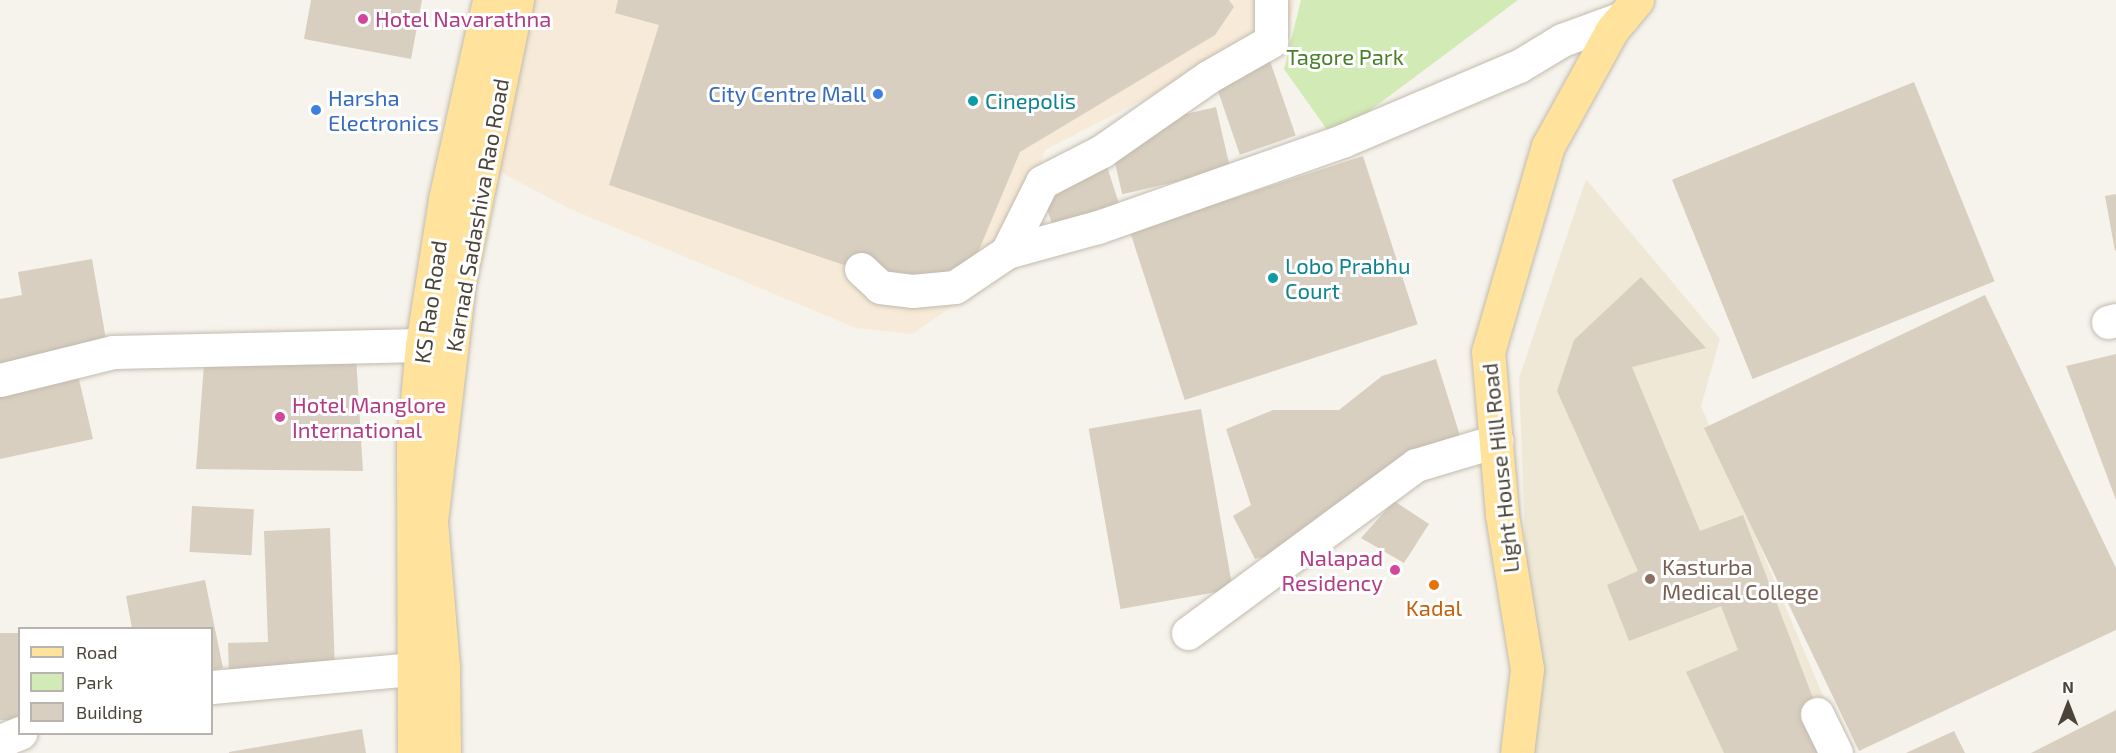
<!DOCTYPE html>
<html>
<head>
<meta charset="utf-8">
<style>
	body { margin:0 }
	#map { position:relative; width:2116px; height:753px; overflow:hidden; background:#f6f3ec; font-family:"Exo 2",sans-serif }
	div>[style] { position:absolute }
	.commercial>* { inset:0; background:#f7ead8 }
	.education>* { inset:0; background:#efe8d6 }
	.green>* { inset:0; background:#d2eab5 }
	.building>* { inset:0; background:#d8cfc1; transform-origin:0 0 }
	.roads { filter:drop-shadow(0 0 2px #c2bbae) drop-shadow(0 0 2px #c2bbae) }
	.minor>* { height:33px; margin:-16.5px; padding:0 16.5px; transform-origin:16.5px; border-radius:16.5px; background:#fff }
	.major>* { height:33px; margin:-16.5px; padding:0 16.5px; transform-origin:16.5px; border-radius:16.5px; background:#ffe39c }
	.dots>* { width:16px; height:16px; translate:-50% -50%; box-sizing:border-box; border:3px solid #fff; border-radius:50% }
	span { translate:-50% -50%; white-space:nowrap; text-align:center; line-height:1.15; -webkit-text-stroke:6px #fff; paint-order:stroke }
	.hotel-label { font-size:22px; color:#b23c85 }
	.left { translate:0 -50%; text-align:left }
	.right { translate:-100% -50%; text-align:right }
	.park-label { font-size:22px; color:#4a7f2a }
	.shop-label { font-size:22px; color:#366cbe }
	.culture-label { font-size:22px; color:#0d838f }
	.street-label { font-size:22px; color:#4b4439 }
	.education-label { font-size:22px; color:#785e54 }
	.food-label { font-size:22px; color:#c56008 }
	.legend { position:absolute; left:18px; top:627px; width:195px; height:108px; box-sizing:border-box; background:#fff; border:2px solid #b7b4b0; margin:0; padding:8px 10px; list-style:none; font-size:18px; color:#4b4439 }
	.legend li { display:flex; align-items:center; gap:12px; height:30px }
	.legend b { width:30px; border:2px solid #b7b4b0 }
	.north { position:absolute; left:2038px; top:675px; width:60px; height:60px; -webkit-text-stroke:4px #fff; paint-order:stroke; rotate:0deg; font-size:16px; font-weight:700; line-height:24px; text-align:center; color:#4b4439 }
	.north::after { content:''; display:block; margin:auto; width:21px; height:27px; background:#4b4439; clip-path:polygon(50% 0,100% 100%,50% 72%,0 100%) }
</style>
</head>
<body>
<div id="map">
	<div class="commercial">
		<i style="clip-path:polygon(506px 0,1295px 0,1283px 50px,1189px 76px,1045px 150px,1009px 268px,912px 334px,856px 328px,568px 208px,474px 158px)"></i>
	</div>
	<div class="education">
		<i style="clip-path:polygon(1586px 179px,1720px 339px,1701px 406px,1847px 753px,1533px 753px,1519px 378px)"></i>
	</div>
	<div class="green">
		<i style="clip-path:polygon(1301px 0,1518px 0,1333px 138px,1284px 69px)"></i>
	</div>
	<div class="building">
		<i style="clip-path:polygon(311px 0,422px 0,411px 59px,304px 39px)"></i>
		<i style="clip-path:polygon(618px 0,1229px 0,1234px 7px,1215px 35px,1020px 152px,976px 257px,936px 287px,841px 264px,609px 185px,659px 25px,615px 13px)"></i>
		<i style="left:1269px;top:58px;width:82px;height:59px;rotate:71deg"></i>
		<i style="left:1914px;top:82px;width:215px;height:261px;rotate:68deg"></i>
		<i style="left:1216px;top:107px;width:64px;height:111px;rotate:77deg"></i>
		<i style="clip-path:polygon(1102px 151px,1120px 207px,1054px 229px,1039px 187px)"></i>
		<i style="left:1363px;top:156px;width:177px;height:245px;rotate:72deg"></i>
		<i style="clip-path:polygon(2116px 194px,2116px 250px,2115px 251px,2105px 196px)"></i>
		<i style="clip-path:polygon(92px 259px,107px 345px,0 363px,0 299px,22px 295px,18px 272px)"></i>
		<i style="clip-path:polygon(1641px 277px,1706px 348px,1632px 367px,1700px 531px,1743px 515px,1834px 753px,1724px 753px,1686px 672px,1738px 650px,1721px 606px,1629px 641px,1607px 585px,1638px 571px,1557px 391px,1574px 340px)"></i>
		<i style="clip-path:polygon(1985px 295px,2116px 568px,2116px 630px,1859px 751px,1704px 428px)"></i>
		<i style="clip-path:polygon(2116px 354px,2116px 500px,2066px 366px)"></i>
		<i style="clip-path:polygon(356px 357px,363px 471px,196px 469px,204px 364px)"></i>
		<i style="clip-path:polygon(1436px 359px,1462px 442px,1347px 535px,1255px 559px,1233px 516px,1251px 505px,1226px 429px,1273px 410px,1339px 410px,1382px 376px)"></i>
		<i style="clip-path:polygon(78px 375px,93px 439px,0 459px,0 391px)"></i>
		<i style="left:1201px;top:409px;width:183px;height:114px;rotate:80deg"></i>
		<i style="clip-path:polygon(1394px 501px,1429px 524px,1404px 563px,1361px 538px)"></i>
		<i style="left:192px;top:506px;width:62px;height:46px;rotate:3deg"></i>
		<i style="clip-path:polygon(330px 528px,335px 671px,229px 674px,228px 643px,268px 642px,264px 531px)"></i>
		<i style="clip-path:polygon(205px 580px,223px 668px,212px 670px,212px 628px,132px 628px,126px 596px)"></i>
		<i style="left:20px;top:633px;width:87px;height:21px;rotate:90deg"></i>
		<i style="clip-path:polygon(2116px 710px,2116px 753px,2031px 753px)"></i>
		<i style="clip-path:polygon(362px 729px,366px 753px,229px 753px,229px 752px)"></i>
		<i style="clip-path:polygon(1954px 731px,1965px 753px,1906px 753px)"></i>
	</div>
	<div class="roads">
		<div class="minor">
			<i style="left:1007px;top:252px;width:94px;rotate:-15.4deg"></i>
			<i style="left:1098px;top:227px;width:259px;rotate:-19.4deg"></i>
			<i style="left:1342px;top:141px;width:192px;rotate:-23deg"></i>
			<i style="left:1519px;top:66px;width:50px;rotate:-31.2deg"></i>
			<i style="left:1562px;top:40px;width:64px;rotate:-20.1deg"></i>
			<i style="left:861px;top:269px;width:26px;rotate:43deg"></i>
			<i style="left:880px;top:287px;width:32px;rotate:7deg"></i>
			<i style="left:912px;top:291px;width:43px;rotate:-5.3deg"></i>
			<i style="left:955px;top:287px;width:63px;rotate:-33.9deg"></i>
			<i style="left:1007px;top:252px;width:78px;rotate:-63.4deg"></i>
			<i style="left:1042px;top:182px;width:68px;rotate:-27.3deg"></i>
			<i style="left:1102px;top:151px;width:129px;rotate:-34.9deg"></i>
			<i style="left:1208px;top:77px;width:73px;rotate:-29.7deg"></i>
			<i style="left:1271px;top:41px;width:41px;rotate:-90deg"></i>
			<i style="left:2108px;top:322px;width:8px;rotate:-14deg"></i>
			<i style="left:0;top:380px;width:116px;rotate:-13.9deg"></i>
			<i style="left:113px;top:352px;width:309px;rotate:-1.3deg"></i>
			<i style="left:1188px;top:633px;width:283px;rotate:-36.4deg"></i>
			<i style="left:1416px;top:465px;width:84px;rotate:-16.7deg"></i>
			<i style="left:212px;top:687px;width:201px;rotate:-5.1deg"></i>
			<i style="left:1817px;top:714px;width:43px;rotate:64deg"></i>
			<i style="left:0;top:741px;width:22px;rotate:-22deg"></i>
		</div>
		<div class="major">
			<i style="left:414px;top:753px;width:309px;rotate:-90.2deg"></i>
			<i style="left:413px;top:444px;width:99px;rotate:-84.8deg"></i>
			<i style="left:422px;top:345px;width:148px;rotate:-81deg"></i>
			<i style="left:445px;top:199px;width:204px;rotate:-77.5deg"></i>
			<i style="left:444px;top:753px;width:86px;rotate:-90.7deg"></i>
			<i style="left:443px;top:667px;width:146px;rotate:-94.7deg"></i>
			<i style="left:431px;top:521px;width:240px;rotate:-83.3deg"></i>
			<i style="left:459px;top:283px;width:289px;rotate:-78.4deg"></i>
			<i style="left:1517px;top:753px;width:85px;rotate:-83.2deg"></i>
			<i style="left:1527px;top:669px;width:157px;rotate:-99.2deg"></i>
			<i style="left:1502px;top:514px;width:163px;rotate:-94.9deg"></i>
			<i style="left:1488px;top:352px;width:215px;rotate:-73.8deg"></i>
			<i style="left:1548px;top:146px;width:132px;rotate:-61.1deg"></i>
			<i style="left:1612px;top:30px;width:39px;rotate:-50deg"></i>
		</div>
	</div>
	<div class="dots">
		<i style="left:363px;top:19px;background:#d1479c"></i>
		<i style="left:878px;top:94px;background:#3f7fe0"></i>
		<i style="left:973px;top:101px;background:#0f9aa8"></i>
		<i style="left:316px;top:110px;background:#3f7fe0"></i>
		<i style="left:1273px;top:278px;background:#0f9aa8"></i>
		<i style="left:280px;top:417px;background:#d1479c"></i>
		<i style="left:1395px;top:570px;background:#d1479c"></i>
		<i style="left:1650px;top:579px;background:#8d6e63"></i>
		<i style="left:1434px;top:585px;background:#e8710a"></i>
	</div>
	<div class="hotel-label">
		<span class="left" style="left:375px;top:19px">Hotel Navarathna</span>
		<span class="left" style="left:292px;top:417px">Hotel Manglore<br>International</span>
		<span class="right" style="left:1383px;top:570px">Nalapad<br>Residency</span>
	</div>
	<div class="park-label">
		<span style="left:1345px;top:57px">Tagore Park</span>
	</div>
	<div class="shop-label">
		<span class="right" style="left:866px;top:94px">City Centre Mall</span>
		<span class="left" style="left:328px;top:110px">Harsha<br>Electronics</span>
	</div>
	<div class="culture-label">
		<span class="left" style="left:985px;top:101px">Cinepolis</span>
		<span class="left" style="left:1285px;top:278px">Lobo Prabhu<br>Court</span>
	</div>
	<div class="street-label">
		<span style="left:477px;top:215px;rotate:-80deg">Karnad Sadashiva Rao Road</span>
		<span style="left:430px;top:302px;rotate:-82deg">KS Rao Road</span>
		<span style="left:1500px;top:468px;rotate:-96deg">Light House Hill Road</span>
	</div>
	<div class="education-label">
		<span class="left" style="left:1662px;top:579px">Kasturba<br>Medical College</span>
	</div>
	<div class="food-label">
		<span style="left:1434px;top:608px">Kadal</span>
	</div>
	<ul class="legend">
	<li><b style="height:8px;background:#ffe39c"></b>Road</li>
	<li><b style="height:16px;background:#d2eab5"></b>Park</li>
	<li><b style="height:16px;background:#d8cfc1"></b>Building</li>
	</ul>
	<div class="north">N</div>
</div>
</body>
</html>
